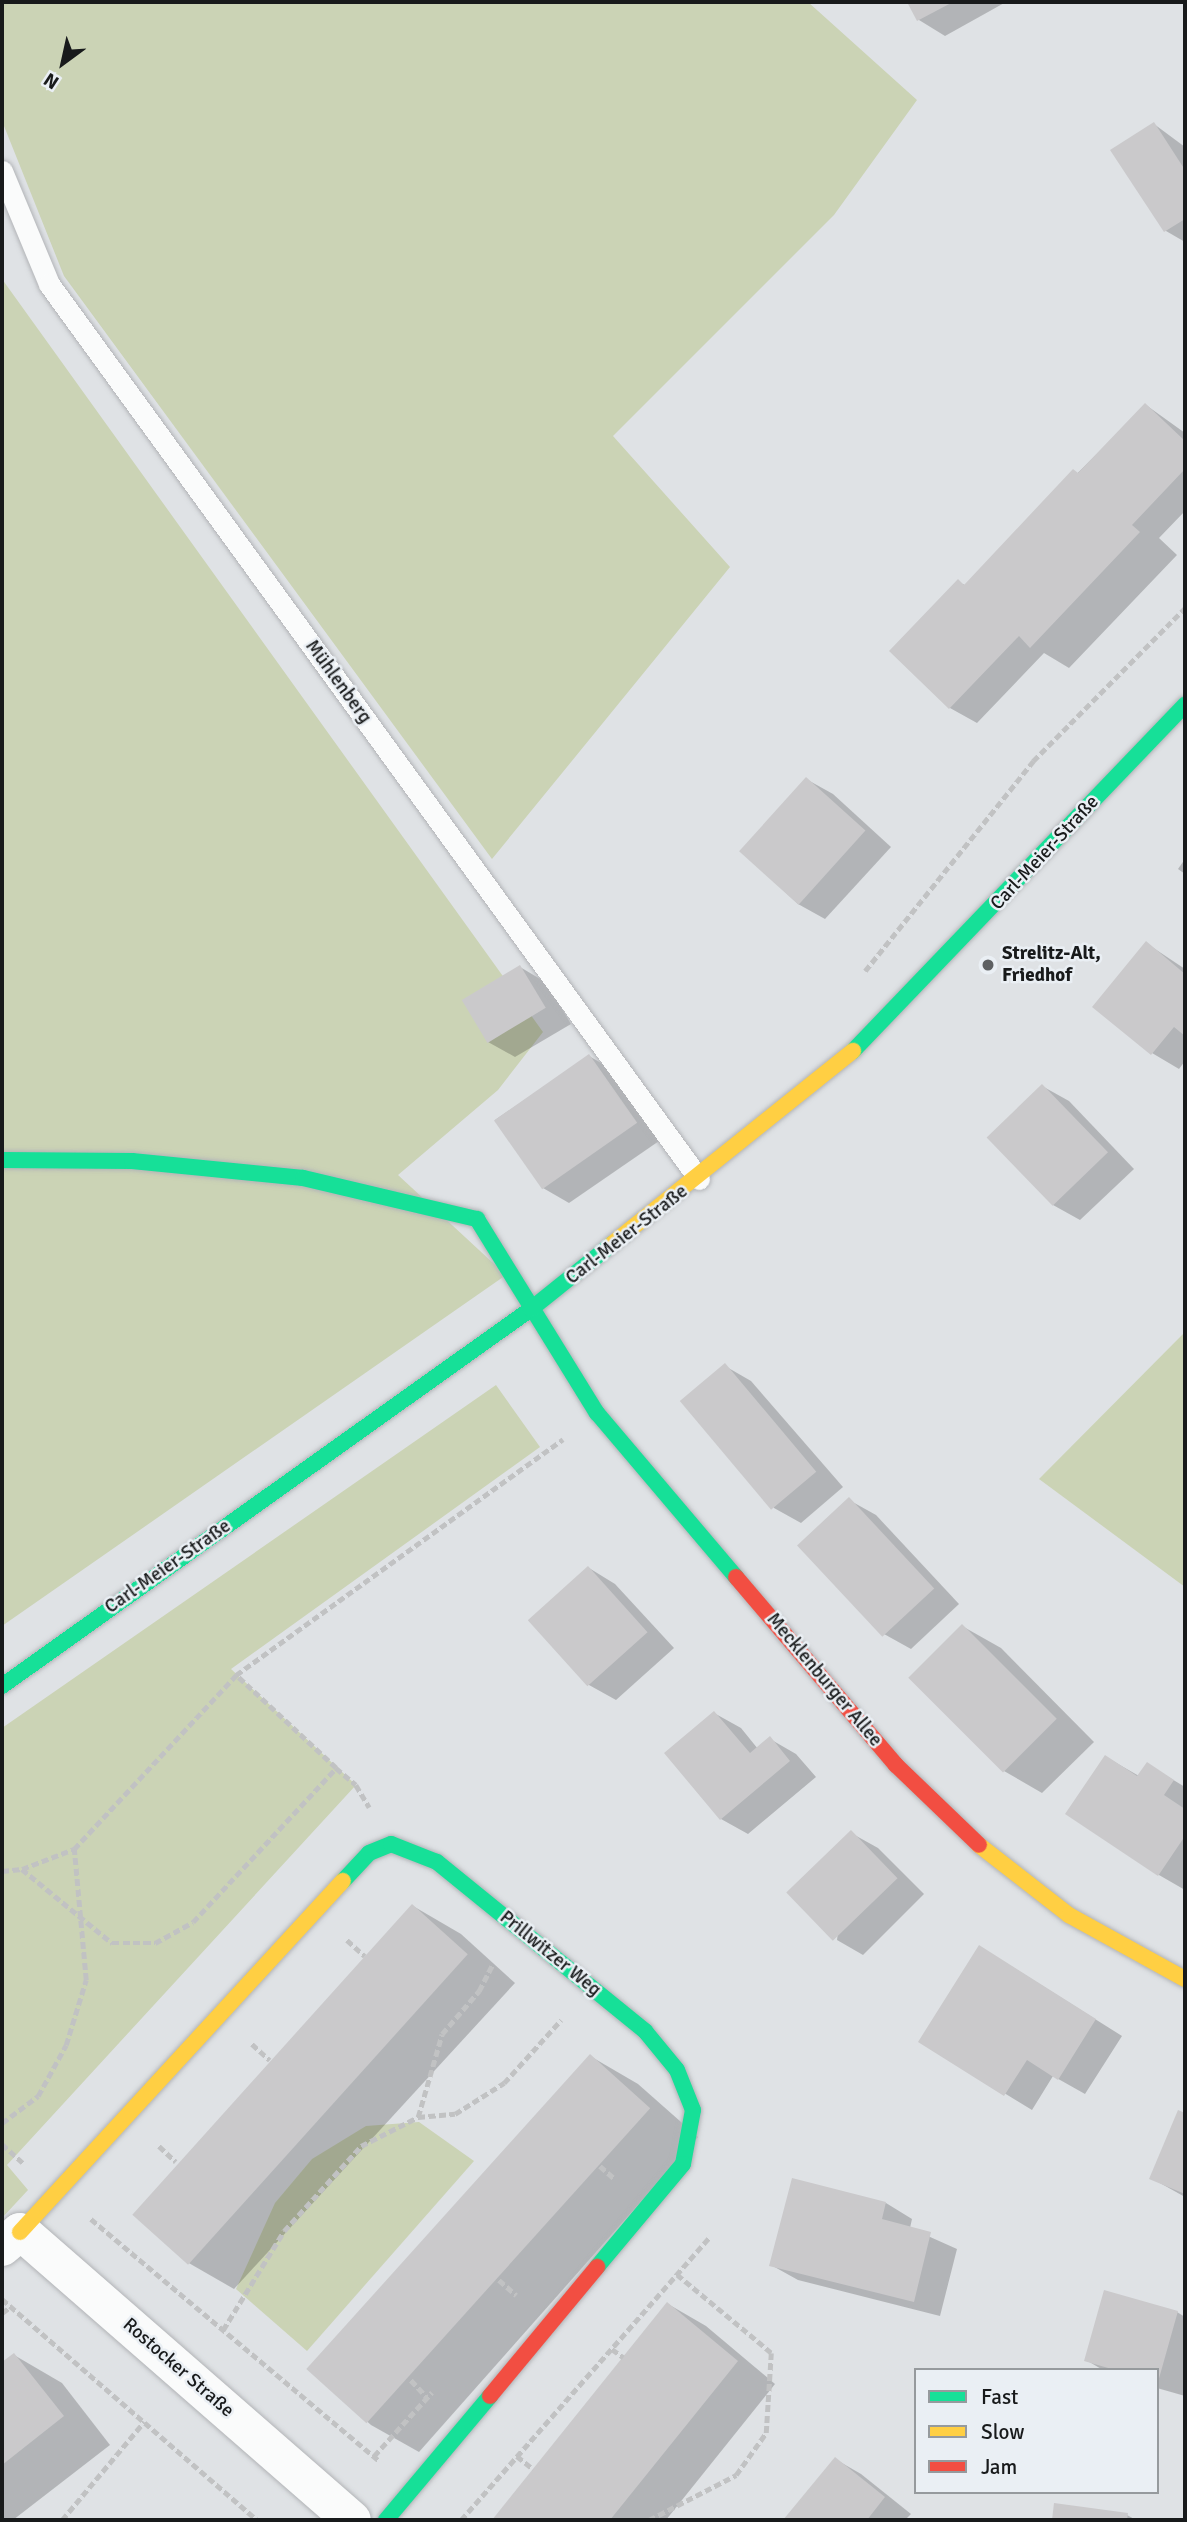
<!DOCTYPE html>
<html>
<head>
<meta charset="utf-8">
<style>
	body { margin:0 }
	#map { position:relative; width:1187px; height:2522px; overflow:hidden; background:#dfe2e5; font-family:Signika,sans-serif }
	div>[style] { position:absolute }
	.green>* { inset:0; background:#cbd3b5 }
	.shadow>* { inset:0; background:#0003 }
	.building>* { inset:0; background:#cac9cb; transform-origin:0 0 }
	.path>* { height:4.5px; margin-top:-2.25px; transform-origin:0; background:repeating-linear-gradient(90deg,#c1c2c3 0 7px,transparent 0 10.5px) }
	.roads { filter:drop-shadow(0 0 2px #b2b4b7) drop-shadow(0 0 2px #b2b4b7) }
	.lane>* { height:21px; margin:-10.5px; padding:0 10.5px; transform-origin:10.5px; border-radius:10.5px; background:#fafbfb }
	.street>* { height:38px; margin:-19px; padding:0 19px; transform-origin:19px; border-radius:19px; background:#fafbfb }
	.fast>* { height:16px; margin:-8px; padding:0 8px; transform-origin:8px; border-radius:8px; background:#16e098 }
	.slow>* { height:16px; margin:-8px; padding:0 8px; transform-origin:8px; border-radius:8px; background:#ffcf43 }
	.jam>* { height:16px; margin:-8px; padding:0 8px; transform-origin:8px; border-radius:8px; background:#f24e42 }
	.dots>* { width:19px; height:19px; translate:-50% -50%; box-sizing:border-box; border:4px solid #eaeff4; border-radius:50% }
	span { translate:-50% -50%; white-space:nowrap; text-align:center; line-height:1.15; -webkit-text-stroke:5px #eaeff4; paint-order:stroke }
	.street-label { font-size:19px; color:#181a1b }
	.poi-label { font-size:19px; color:#181a1b; font-weight:700 }
	.left { translate:0 -50%; text-align:left }
	.frame { position:absolute; inset:0; border:4px solid #181a1b; pointer-events:none }
	.legend { position:absolute; left:914px; top:2368px; width:245px; height:126px; box-sizing:border-box; background:#eaeff4; border:2px solid #969a9d; margin:0; padding:9px 12px; list-style:none; font-size:21px; color:#181a1b }
	.legend li { display:flex; align-items:center; gap:14px; height:35px }
	.legend b { width:35px; border:2px solid #969a9d }
	.north { position:absolute; left:28px; top:28px; width:70px; height:70px; -webkit-text-stroke:5px #eaeff4; paint-order:stroke; rotate:213deg; font-size:19px; font-weight:700; line-height:28px; text-align:center; color:#181a1b }
	.north::after { content:''; display:block; margin:auto; width:24px; height:32px; background:#181a1b; clip-path:polygon(50% 0,100% 100%,50% 72%,0 100%) }
</style>
</head>
<body>
<div id="map">
	<div class="green">
		<i style="clip-path:polygon(2px 2px,808px 2px,917px 100px,834px 215px,613px 436px,730px 567px,492px 859px,64px 276px,2px 121px)"></i>
		<i style="clip-path:polygon(2px 279px,543px 1032px,498px 1090px,398px 1175px,506px 1275px,2px 1626px)"></i>
		<i style="clip-path:polygon(1185px 1332px,1185px 1587px,1039px 1479px)"></i>
		<i style="clip-path:polygon(496px 1385px,540px 1447px,231px 1669px,356px 1785px,7px 2165px,28px 2190px,2px 2218px,2px 1728px)"></i>
		<i style="clip-path:polygon(419px 2122px,474px 2161px,307px 2351px,236px 2289px,275px 2203px,312px 2159px,366px 2126px)"></i>
	</div>
	<div class="shadow">
		<i style="clip-path:polygon(909px 2px,1006px 2px,945px 36px,919px 20px)"></i>
		<i style="clip-path:polygon(1154px 124px,1185px 147px,1185px 242px,1166px 231px,1113px 151px)"></i>
		<i style="clip-path:polygon(1146px 405px,1185px 433px,1185px 511px,1159px 538px,1177px 555px,1069px 668px,1044px 653px,977px 723px,950px 708px,892px 651px,958px 582px,965px 585px)"></i>
		<i style="clip-path:polygon(806px 779px,833px 794px,891px 847px,825px 919px,798px 904px,741px 851px)"></i>
		<i style="clip-path:polygon(1185px 859px,1185px 874px,1178px 869px)"></i>
		<i style="clip-path:polygon(1146px 943px,1185px 969px,1185px 1061px,1179px 1069px,1152px 1053px)"></i>
		<i style="clip-path:polygon(520px 967px,547px 983px,571px 1024px,515px 1057px,488px 1042px)"></i>
		<i style="clip-path:polygon(589px 1056px,615px 1071px,662px 1139px,569px 1203px,543px 1188px,495px 1120px)"></i>
		<i style="clip-path:polygon(1042px 1086px,1069px 1101px,1134px 1169px,1080px 1220px,1053px 1205px,989px 1137px)"></i>
		<i style="clip-path:polygon(725px 1366px,751px 1381px,843px 1487px,801px 1523px,774px 1508px)"></i>
		<i style="clip-path:polygon(849px 1500px,876px 1515px,959px 1604px,911px 1649px,884px 1634px)"></i>
		<i style="clip-path:polygon(589px 1568px,615px 1584px,674px 1648px,616px 1700px,589px 1685px)"></i>
		<i style="clip-path:polygon(962px 1626px,1001px 1648px,1094px 1742px,1042px 1793px,1004px 1771px)"></i>
		<i style="clip-path:polygon(714px 1713px,741px 1728px,758px 1749px,770px 1739px,796px 1754px,816px 1777px,748px 1834px,721px 1819px)"></i>
		<i style="clip-path:polygon(1106px 1757px,1139px 1776px,1147px 1764px,1185px 1787px,1185px 1890px,1159px 1875px)"></i>
		<i style="clip-path:polygon(851px 1833px,878px 1848px,924px 1894px,863px 1955px,837px 1940px)"></i>
		<i style="clip-path:polygon(413px 1906px,461px 1934px,515px 1983px,234px 2289px,187px 2262px)"></i>
		<i style="clip-path:polygon(1006px 1963px,1122px 2036px,1085px 2094px,1053px 2076px,1032px 2110px,921px 2042px)"></i>
		<i style="clip-path:polygon(590px 2056px,638px 2084px,698px 2137px,419px 2452px,371px 2425px,312px 2372px)"></i>
		<i style="clip-path:polygon(1179px 2112px,1185px 2115px,1185px 2197px,1151px 2178px)"></i>
		<i style="clip-path:polygon(886px 2203px,912px 2219px,910px 2228px,957px 2249px,940px 2316px,798px 2280px,771px 2265px)"></i>
		<i style="clip-path:polygon(668px 2304px,706px 2326px,775px 2384px,666px 2520px,494px 2520px)"></i>
		<i style="clip-path:polygon(1177px 2312px,1185px 2317px,1185px 2396px,1157px 2388px,1157px 2370px,1103px 2370px,1086px 2360px)"></i>
		<i style="clip-path:polygon(14px 2355px,62px 2383px,110px 2445px,13px 2520px,2px 2520px,2px 2365px)"></i>
		<i style="clip-path:polygon(835px 2459px,861px 2474px,911px 2514px,905px 2520px,786px 2520px)"></i>
		<i style="clip-path:polygon(1055px 2505px,1127px 2515px,1136px 2520px,1053px 2520px)"></i>
	</div>
	<div class="building">
		<i style="clip-path:polygon(907px 2px,953px 2px,917px 21px)"></i>
		<i style="clip-path:polygon(1154px 122px,1185px 170px,1185px 219px,1164px 232px,1110px 150px)"></i>
		<i style="clip-path:polygon(1145px 403px,1185px 441px,1185px 469px,1132px 525px,1140px 532px,1030px 648px,1019px 636px,949px 709px,889px 651px,958px 579px,964px 585px,1073px 469px,1078px 473px)"></i>
		<i style="left:806px;top:777px;width:80px;height:100px;rotate:42deg"></i>
		<i style="clip-path:polygon(1146px 941px,1185px 974px,1185px 1036px,1174px 1027px,1151px 1055px,1092px 1007px)"></i>
		<i style="left:520px;top:965px;width:50px;height:68px;rotate:59deg"></i>
		<i style="left:589px;top:1054px;width:84px;height:116px;rotate:55deg"></i>
		<i style="left:1042px;top:1084px;width:95px;height:77px;rotate:46deg"></i>
		<i style="left:725px;top:1363px;width:142px;height:59px;rotate:50deg"></i>
		<i style="left:849px;top:1497px;width:125px;height:71px;rotate:47deg"></i>
		<i style="left:588px;top:1566px;width:89px;height:81px;rotate:48deg"></i>
		<i style="left:962px;top:1624px;width:134px;height:76px;rotate:45deg"></i>
		<i style="clip-path:polygon(714px 1711px,750px 1753px,770px 1736px,790px 1761px,720px 1820px,664px 1753px)"></i>
		<i style="clip-path:polygon(1105px 1755px,1137px 1776px,1147px 1762px,1174px 1780px,1164px 1795px,1185px 1809px,1185px 1836px,1158px 1876px,1065px 1814px)"></i>
		<i style="left:851px;top:1830px;width:67px;height:90px;rotate:46deg"></i>
		<i style="left:412px;top:1904px;width:75px;height:418px;rotate:42deg"></i>
		<i style="clip-path:polygon(979px 1945px,1096px 2019px,1058px 2080px,1027px 2060px,1004px 2096px,918px 2042px)"></i>
		<i style="left:590px;top:2054px;width:81px;height:424px;rotate:42deg"></i>
		<i style="clip-path:polygon(1178px 2110px,1185px 2113px,1185px 2194px,1149px 2179px)"></i>
		<i style="clip-path:polygon(792px 2178px,886px 2202px,882px 2219px,931px 2232px,914px 2302px,769px 2266px)"></i>
		<i style="clip-path:polygon(1104px 2290px,1178px 2311px,1158px 2382px,1157px 2370px,1115px 2370px,1084px 2361px)"></i>
		<i style="clip-path:polygon(667px 2302px,738px 2361px,610px 2520px,492px 2520px)"></i>
		<i style="clip-path:polygon(14px 2353px,64px 2416px,2px 2465px,2px 2362px)"></i>
		<i style="clip-path:polygon(835px 2457px,885px 2497px,867px 2520px,783px 2520px)"></i>
		<i style="clip-path:polygon(1054px 2503px,1128px 2513px,1127px 2520px,1052px 2520px)"></i>
	</div>
	<div class="path">
		<i style="left:865px;top:971px;width:269px;rotate:-51.3deg"></i>
		<i style="left:1033px;top:761px;width:216px;rotate:-45.2deg"></i>
		<i style="left:336px;top:1768px;width:26px;rotate:40deg"></i>
		<i style="left:356px;top:1785px;width:26px;rotate:59deg"></i>
		<i style="left:22px;top:1869px;width:117px;rotate:39.4deg"></i>
		<i style="left:112px;top:1943px;width:43px"></i>
		<i style="left:155px;top:1943px;width:43px;rotate:-28.9deg"></i>
		<i style="left:193px;top:1922px;width:210px;rotate:-47.1deg"></i>
		<i style="left:336px;top:1768px;width:137px;rotate:-137.1deg"></i>
		<i style="left:2px;top:1871px;width:20px;rotate:-6deg"></i>
		<i style="left:22px;top:1869px;width:56px;rotate:-21deg"></i>
		<i style="left:74px;top:1849px;width:238px;rotate:-47deg"></i>
		<i style="left:236px;top:1675px;width:403px;rotate:-35.8deg"></i>
		<i style="left:347px;top:1940px;width:24px;rotate:42deg"></i>
		<i style="left:252px;top:2044px;width:24px;rotate:42deg"></i>
		<i style="left:418px;top:2117px;width:86px;rotate:-73.9deg"></i>
		<i style="left:442px;top:2034px;width:57px;rotate:-49.3deg"></i>
		<i style="left:479px;top:1991px;width:31px;rotate:-63deg"></i>
		<i style="left:2px;top:2123px;width:45px;rotate:-36.9deg"></i>
		<i style="left:38px;top:2096px;width:58px;rotate:-61.2deg"></i>
		<i style="left:66px;top:2045px;width:68px;rotate:-72.9deg"></i>
		<i style="left:86px;top:1980px;width:132px;rotate:-95.2deg"></i>
		<i style="left:2px;top:2144px;width:30px;rotate:42deg"></i>
		<i style="left:159px;top:2146px;width:23px;rotate:43deg"></i>
		<i style="left:600px;top:2166px;width:18px;rotate:41deg"></i>
		<i style="left:91px;top:2219px;width:376px;rotate:40deg"></i>
		<i style="left:499px;top:2280px;width:23px;rotate:41deg"></i>
		<i style="left:2px;top:2299px;width:337px;rotate:40.9deg"></i>
		<i style="left:2px;top:2313px;width:10px;rotate:-37deg"></i>
		<i style="left:223px;top:2330px;width:116px;rotate:-58.4deg"></i>
		<i style="left:284px;top:2231px;width:115px;rotate:-47.8deg"></i>
		<i style="left:361px;top:2146px;width:64px;rotate:-27deg"></i>
		<i style="left:418px;top:2117px;width:37px;rotate:-5deg"></i>
		<i style="left:455px;top:2114px;width:58px;rotate:-32.3deg"></i>
		<i style="left:504px;top:2083px;width:85px;rotate:-47.9deg"></i>
		<i style="left:612px;top:2349px;width:14px;rotate:36deg"></i>
		<i style="left:411px;top:2380px;width:23px;rotate:47deg"></i>
		<i style="left:374px;top:2456px;width:86px;rotate:-47.8deg"></i>
		<i style="left:517px;top:2456px;width:21px;rotate:39deg"></i>
		<i style="left:62px;top:2520px;width:128px;rotate:-50.1deg"></i>
		<i style="left:461px;top:2520px;width:377px;rotate:-48.7deg"></i>
		<i style="left:649px;top:2520px;width:98px;rotate:-27.3deg"></i>
		<i style="left:736px;top:2475px;width:52px;rotate:-54.5deg"></i>
		<i style="left:766px;top:2433px;width:80px;rotate:-86.4deg"></i>
		<i style="left:771px;top:2353px;width:122px;rotate:-140.3deg"></i>
	</div>
	<div class="roads">
		<div class="lane">
			<i style="left:2px;top:171px;width:122px;rotate:67.4deg"></i>
			<i style="left:49px;top:284px;width:1106px;rotate:54.01deg"></i>
		</div>
		<div class="street">
			<i style="left:2px;top:2247px;width:23px;rotate:-40deg"></i>
			<i style="left:20px;top:2232px;width:4px;rotate:27deg"></i>
			<i style="left:24px;top:2234px;width:435px;rotate:41.1deg"></i>
		</div>
		<div class="fast">
			<i style="left:853px;top:1051px;width:480px;rotate:-46.2deg"></i>
			<i style="left:2px;top:1160px;width:130px;rotate:0.4deg"></i>
			<i style="left:132px;top:1161px;width:172px;rotate:5.7deg"></i>
			<i style="left:303px;top:1178px;width:179px;rotate:13.3deg"></i>
			<i style="left:477px;top:1219px;width:228px;rotate:58.3deg"></i>
			<i style="left:597px;top:1413px;width:215px;rotate:49.7deg"></i>
			<i style="left:2px;top:1686px;width:650px;rotate:-35.48deg"></i>
			<i style="left:531px;top:1309px;width:104px;rotate:-38.7deg"></i>
			<i style="left:343px;top:1881px;width:38px;rotate:-47deg"></i>
			<i style="left:369px;top:1853px;width:24px;rotate:-22deg"></i>
			<i style="left:391px;top:1844px;width:49px;rotate:21.4deg"></i>
			<i style="left:437px;top:1862px;width:268px;rotate:39.1deg"></i>
			<i style="left:645px;top:2031px;width:50px;rotate:50.6deg"></i>
			<i style="left:677px;top:2070px;width:43px;rotate:68.2deg"></i>
			<i style="left:693px;top:2110px;width:55px;rotate:100.5deg"></i>
			<i style="left:683px;top:2164px;width:134px;rotate:129.9deg"></i>
			<i style="left:386px;top:2520px;width:162px;rotate:-50deg"></i>
		</div>
		<div class="slow">
			<i style="left:612px;top:1244px;width:309px;rotate:-38.7deg"></i>
			<i style="left:979px;top:1845px;width:114px;rotate:37.9deg"></i>
			<i style="left:1069px;top:1915px;width:132px;rotate:28.9deg"></i>
			<i style="left:20px;top:2232px;width:477px;rotate:-47.4deg"></i>
		</div>
		<div class="jam">
			<i style="left:736px;top:1577px;width:247px;rotate:49.6deg"></i>
			<i style="left:896px;top:1765px;width:115px;rotate:43.9deg"></i>
			<i style="left:490px;top:2396px;width:168px;rotate:-50.3deg"></i>
		</div>
	</div>
	<div class="dots">
		<i style="left:988px;top:965px;background:#5e6062"></i>
	</div>
	<div class="street-label">
		<span style="left:338px;top:682px;rotate:54deg">Mühlenberg</span>
		<span style="left:1045px;top:853px;rotate:-47deg">Carl-Meier-Straße</span>
		<span style="left:627px;top:1235px;rotate:-38deg">Carl-Meier-Straße</span>
		<span style="left:168px;top:1567px;rotate:-35deg">Carl-Meier-Straße</span>
		<span style="left:824px;top:1680px;rotate:50deg">Mecklenburger Allee</span>
		<span style="left:550px;top:1954px;rotate:39deg">Prillwitzer Weg</span>
		<span style="left:178px;top:2368px;rotate:41deg">Rostocker Straße</span>
	</div>
	<div class="poi-label">
		<span class="left" style="left:1002px;top:965px">Strelitz-Alt,<br>Friedhof</span>
	</div>
	<div class="frame"></div>
	<ul class="legend">
	<li><b style="height:9px;background:#16e098"></b>Fast</li>
	<li><b style="height:9px;background:#ffcf43"></b>Slow</li>
	<li><b style="height:9px;background:#f24e42"></b>Jam</li>
	</ul>
	<div class="north">N</div>
</div>
</body>
</html>
